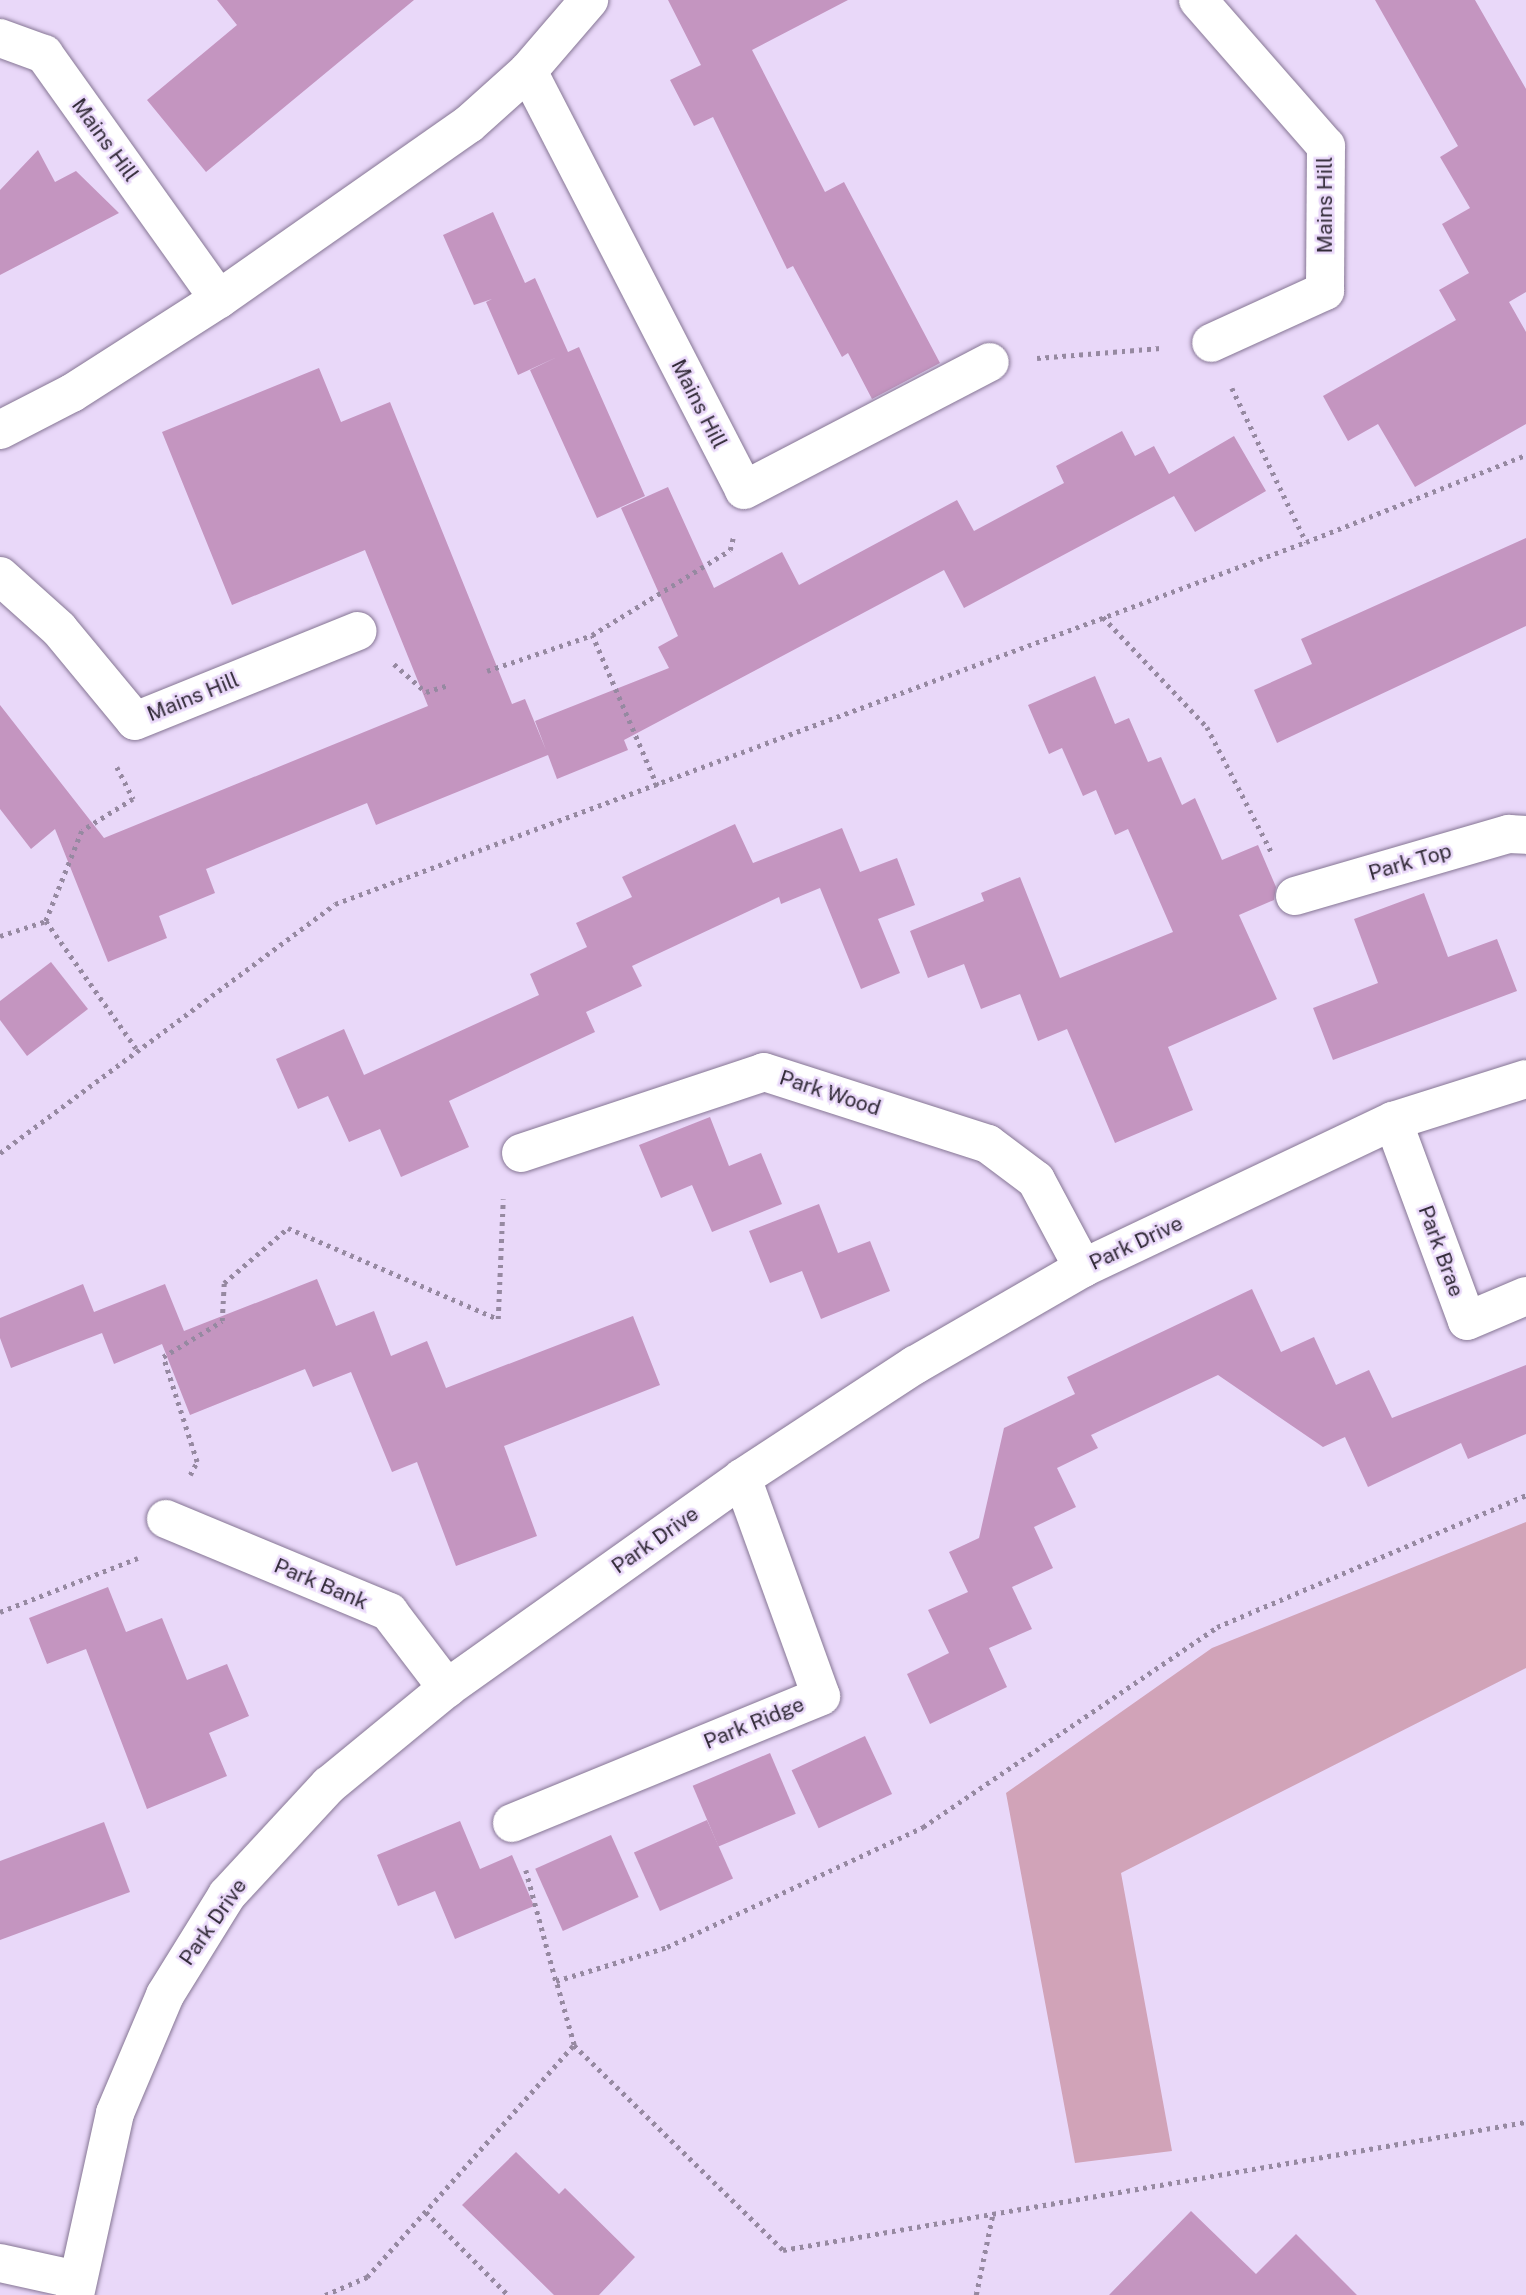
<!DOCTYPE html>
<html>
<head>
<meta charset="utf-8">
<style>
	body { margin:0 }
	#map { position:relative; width:1526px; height:2295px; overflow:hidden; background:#e9d8f9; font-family:"Public Sans",sans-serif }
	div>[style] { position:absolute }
	.green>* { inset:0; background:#d1a3b8 }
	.building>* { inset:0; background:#c495c0; transform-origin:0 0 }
	.path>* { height:4.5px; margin-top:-2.25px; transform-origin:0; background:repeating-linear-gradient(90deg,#9689a1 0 3.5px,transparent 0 8.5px) }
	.roads { filter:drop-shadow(0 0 2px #867694) drop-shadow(0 0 2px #867694) }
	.minor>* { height:38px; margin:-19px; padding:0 19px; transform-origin:19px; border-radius:19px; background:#fff }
	.tertiary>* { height:38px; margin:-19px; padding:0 19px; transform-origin:19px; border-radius:19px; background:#fff }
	span { translate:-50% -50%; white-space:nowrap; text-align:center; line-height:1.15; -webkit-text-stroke:5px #e9d8f9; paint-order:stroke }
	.street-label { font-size:21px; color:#332c39 }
</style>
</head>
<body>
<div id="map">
	<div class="green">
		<i style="clip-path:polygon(1526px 1522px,1526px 1668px,1121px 1873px,1172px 2151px,1075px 2163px,1006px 1793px,1212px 1648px)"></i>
	</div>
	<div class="building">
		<i style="clip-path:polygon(217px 0,414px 0,206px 172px,147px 100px,237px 25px)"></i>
		<i style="clip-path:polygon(668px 0,848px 0,752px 50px,825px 192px,844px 182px,940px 363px,872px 399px,848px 353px,842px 357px,793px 266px,787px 269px,713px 117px,694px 126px,670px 80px,701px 65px)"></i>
		<i style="clip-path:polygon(1375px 0,1475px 0,1526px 89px,1526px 292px,1509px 302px,1526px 332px,1526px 424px,1415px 487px,1378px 424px,1348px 441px,1323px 396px,1456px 320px,1439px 290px,1469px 273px,1442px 224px,1470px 208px,1440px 157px,1458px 146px)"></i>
		<i style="clip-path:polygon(38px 150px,55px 182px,76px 171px,119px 213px,0 275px,0 190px)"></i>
		<i style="clip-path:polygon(493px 212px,525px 283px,535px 278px,568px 352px,579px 347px,645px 496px,597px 518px,530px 370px,557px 357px,518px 375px,486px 302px,492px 299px,474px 305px,443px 235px)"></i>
		<i style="clip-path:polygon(319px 368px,341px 422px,390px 402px,512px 704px,525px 699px,546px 750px,535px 721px,669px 668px,658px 647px,678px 636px,621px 508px,668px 487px,714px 588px,782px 552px,799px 585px,957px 500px,974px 531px,1064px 483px,1056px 466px,1122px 431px,1135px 456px,1154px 446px,1169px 474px,1234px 436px,1266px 491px,1195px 532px,1174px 496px,964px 608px,944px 570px,624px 740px,628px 750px,557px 779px,548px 755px,376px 825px,367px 803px,206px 869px,215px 893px,159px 916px,167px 938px,108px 962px,55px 829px,31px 849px,0 809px,0 705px,104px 838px,428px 706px,365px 550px,232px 605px,162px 432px)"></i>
		<i style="clip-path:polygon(1526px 538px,1526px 626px,1277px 743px,1254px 690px,1312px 664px,1301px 639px)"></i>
		<i style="clip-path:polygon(1095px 676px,1115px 724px,1129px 718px,1148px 762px,1161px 757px,1182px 805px,1195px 798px,1222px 860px,1258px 845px,1276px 887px,1274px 900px,1239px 915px,1277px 999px,1168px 1047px,1193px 1110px,1115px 1143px,1067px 1029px,1038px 1041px,1020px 994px,981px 1009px,964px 964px,928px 978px,910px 931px,984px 901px,981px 893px,1020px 877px,1060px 978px,1173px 932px,1128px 829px,1115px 835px,1096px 790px,1083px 796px,1062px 748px,1049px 754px,1028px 705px)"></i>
		<i style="clip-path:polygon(735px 824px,753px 863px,842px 828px,860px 872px,897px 858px,915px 905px,878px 919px,900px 973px,861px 989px,820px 888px,781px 904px,779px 897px,632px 966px,642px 986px,586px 1012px,595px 1032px,449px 1101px,469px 1147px,401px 1177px,380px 1129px,349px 1142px,328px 1096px,298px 1109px,276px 1059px,344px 1029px,364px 1075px,539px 995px,530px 974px,587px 947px,576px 923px,632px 897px,622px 877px)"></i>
		<i style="clip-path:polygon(1424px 893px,1448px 957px,1497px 939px,1517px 991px,1333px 1060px,1313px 1008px,1378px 983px,1354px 919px)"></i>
		<i style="clip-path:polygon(51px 962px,88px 1009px,27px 1056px,0 1020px,0 1001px)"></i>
		<i style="clip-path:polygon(710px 1117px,729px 1166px,761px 1153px,782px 1204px,712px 1232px,692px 1185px,661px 1198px,639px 1145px)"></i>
		<i style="clip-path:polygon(819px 1204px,838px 1253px,870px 1241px,890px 1291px,821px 1319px,802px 1271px,770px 1283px,749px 1231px)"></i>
		<i style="clip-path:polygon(317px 1279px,336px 1326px,374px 1311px,391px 1356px,427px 1341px,446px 1388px,633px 1316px,660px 1385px,504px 1446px,537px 1536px,456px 1566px,417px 1462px,392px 1472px,351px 1372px,313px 1387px,305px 1369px,190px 1415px,162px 1344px,114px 1364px,102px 1333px,11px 1368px,0 1338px,0 1318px,83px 1284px,94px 1312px,165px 1284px,184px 1331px)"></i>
		<i style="clip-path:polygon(1252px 1289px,1281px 1352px,1314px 1337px,1336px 1385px,1369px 1370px,1392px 1418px,1526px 1365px,1526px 1434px,1468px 1459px,1461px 1443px,1368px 1487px,1345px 1437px,1323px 1447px,1218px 1375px,1091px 1435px,1098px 1448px,1057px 1468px,1076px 1507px,1034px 1527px,1053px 1568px,1012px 1587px,1032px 1629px,989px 1648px,1007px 1687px,930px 1724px,907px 1674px,949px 1653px,928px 1610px,968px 1592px,949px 1552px,979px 1538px,1004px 1428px,1075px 1394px,1067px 1377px)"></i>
		<i style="clip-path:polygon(108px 1587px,126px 1632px,162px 1618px,187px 1680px,227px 1664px,249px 1716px,209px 1733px,227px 1776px,147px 1809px,86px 1649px,47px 1664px,29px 1618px)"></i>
		<i style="left:865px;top:1736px;width:64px;height:81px;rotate:65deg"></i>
		<i style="left:770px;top:1753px;width:66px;height:84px;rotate:67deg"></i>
		<i style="left:707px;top:1820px;width:64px;height:80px;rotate:66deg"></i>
		<i style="clip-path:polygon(460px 1821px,480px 1869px,512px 1855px,534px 1906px,455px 1939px,435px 1891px,398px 1906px,377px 1855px)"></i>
		<i style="clip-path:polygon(104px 1822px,130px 1892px,0 1940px,0 1861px)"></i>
		<i style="left:611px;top:1835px;width:68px;height:83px;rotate:66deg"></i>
		<i style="clip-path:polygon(516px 2152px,559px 2194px,565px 2188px,635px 2257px,599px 2295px,554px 2295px,462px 2205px)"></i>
		<i style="clip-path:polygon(1191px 2211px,1256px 2274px,1296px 2234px,1357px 2295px,1109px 2295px)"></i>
	</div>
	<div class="path">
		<i style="left:1037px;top:358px;width:124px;rotate:-4.6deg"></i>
		<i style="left:1232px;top:388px;width:171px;rotate:64.3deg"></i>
		<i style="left:1103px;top:617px;width:151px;rotate:46.6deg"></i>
		<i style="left:1207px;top:727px;width:142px;rotate:62.7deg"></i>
		<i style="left:394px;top:664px;width:43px;rotate:41.2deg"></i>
		<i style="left:426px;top:692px;width:24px;rotate:-17deg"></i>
		<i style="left:487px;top:671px;width:111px;rotate:-18.9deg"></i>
		<i style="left:117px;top:767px;width:36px;rotate:63deg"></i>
		<i style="left:133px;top:799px;width:60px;rotate:147.9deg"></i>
		<i style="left:82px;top:831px;width:97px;rotate:111.8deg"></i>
		<i style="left:46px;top:921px;width:156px;rotate:54.7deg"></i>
		<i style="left:657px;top:786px;width:164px;rotate:-113.3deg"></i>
		<i style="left:592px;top:635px;width:162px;rotate:-31.6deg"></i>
		<i style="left:730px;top:550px;width:12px;rotate:-76deg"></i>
		<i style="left:0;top:936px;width:48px;rotate:-18.1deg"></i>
		<i style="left:0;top:1153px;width:417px;rotate:-36.6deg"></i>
		<i style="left:335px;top:904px;width:1036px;rotate:-20.45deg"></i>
		<i style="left:1306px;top:542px;width:237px;rotate:-21.6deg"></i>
		<i style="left:190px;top:1475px;width:15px;rotate:-62deg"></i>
		<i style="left:197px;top:1462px;width:110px;rotate:-107.9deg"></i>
		<i style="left:163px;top:1357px;width:69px;rotate:-31.4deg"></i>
		<i style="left:222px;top:1321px;width:38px;rotate:-87deg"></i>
		<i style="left:224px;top:1283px;width:84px;rotate:-40.7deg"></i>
		<i style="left:288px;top:1228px;width:229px;rotate:23.4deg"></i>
		<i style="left:498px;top:1319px;width:120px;rotate:-87.6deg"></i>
		<i style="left:0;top:1612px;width:148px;rotate:-21.4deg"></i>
		<i style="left:526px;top:1870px;width:115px;rotate:74.9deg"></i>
		<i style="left:574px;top:2045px;width:66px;rotate:-105.7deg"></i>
		<i style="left:556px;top:1981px;width:116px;rotate:-17deg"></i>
		<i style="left:667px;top:1947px;width:283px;rotate:-25.1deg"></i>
		<i style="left:923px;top:1827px;width:356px;rotate:-34.2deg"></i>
		<i style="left:1217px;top:1627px;width:336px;rotate:-23.1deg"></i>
		<i style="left:426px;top:2212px;width:117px;rotate:45.3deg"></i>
		<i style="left:325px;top:2295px;width:46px;rotate:-23.2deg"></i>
		<i style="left:367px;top:2277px;width:311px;rotate:-48.3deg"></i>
		<i style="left:574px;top:2045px;width:293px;rotate:44.4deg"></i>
		<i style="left:783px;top:2250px;width:754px;rotate:-9.77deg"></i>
		<i style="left:976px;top:2295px;width:84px;rotate:-78.3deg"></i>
	</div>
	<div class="roads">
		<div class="minor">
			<i style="left:1198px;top:0;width:194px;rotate:48.8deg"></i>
			<i style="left:1326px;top:146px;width:145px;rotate:90.4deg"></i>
			<i style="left:1325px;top:291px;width:125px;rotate:155.5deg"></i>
			<i style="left:0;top:38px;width:47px;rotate:20deg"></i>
			<i style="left:44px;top:54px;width:301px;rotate:54.5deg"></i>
			<i style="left:528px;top:71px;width:471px;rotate:62.7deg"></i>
			<i style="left:744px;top:490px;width:277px;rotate:-27.5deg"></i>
			<i style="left:0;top:576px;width:79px;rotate:41.9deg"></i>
			<i style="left:59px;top:629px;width:119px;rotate:50.4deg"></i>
			<i style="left:135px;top:721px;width:240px;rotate:-22deg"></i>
			<i style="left:1295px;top:896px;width:223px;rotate:-16.2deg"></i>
			<i style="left:1509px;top:834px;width:17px;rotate:3deg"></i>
			<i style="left:1393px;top:1121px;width:213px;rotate:69.7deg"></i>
			<i style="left:1467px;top:1321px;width:64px;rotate:-23deg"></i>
			<i style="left:521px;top:1153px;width:256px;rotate:-18.4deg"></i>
			<i style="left:764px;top:1072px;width:235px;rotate:17.8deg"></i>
			<i style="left:988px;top:1144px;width:60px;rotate:36.9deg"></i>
			<i style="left:1036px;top:1180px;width:100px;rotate:61.9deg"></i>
			<i style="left:166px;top:1519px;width:242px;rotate:22.6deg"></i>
			<i style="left:389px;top:1612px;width:96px;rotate:52.7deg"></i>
			<i style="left:512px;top:1823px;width:334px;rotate:-22.3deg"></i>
			<i style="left:821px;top:1696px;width:232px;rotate:-109.9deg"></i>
			<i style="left:0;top:2263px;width:79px;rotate:12.4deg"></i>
		</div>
		<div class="tertiary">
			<i style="left:0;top:430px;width:81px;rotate:-27.2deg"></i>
			<i style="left:72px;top:393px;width:174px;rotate:-32.6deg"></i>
			<i style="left:219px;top:299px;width:305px;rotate:-35deg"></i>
			<i style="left:469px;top:124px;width:79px;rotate:-41.9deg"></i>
			<i style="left:528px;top:71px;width:94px;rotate:-49.3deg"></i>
			<i style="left:75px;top:2295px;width:186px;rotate:-77.6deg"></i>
			<i style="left:115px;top:2113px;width:128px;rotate:-67deg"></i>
			<i style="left:165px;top:1995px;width:118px;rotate:-58.2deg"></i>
			<i style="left:227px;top:1895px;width:150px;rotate:-47.2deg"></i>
			<i style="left:329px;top:1785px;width:153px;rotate:-39.4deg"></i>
			<i style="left:447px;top:1688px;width:362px;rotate:-35.4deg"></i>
			<i style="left:742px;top:1478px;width:207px;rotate:-33.2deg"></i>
			<i style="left:915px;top:1365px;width:194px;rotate:-30deg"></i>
			<i style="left:1083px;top:1268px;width:343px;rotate:-25.4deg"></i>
			<i style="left:1393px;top:1121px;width:139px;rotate:-17.5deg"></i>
		</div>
	</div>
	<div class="street-label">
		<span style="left:105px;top:140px;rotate:54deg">Mains Hill</span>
		<span style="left:1325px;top:205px;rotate:-90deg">Mains Hill</span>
		<span style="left:699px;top:404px;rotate:63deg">Mains Hill</span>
		<span style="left:193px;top:697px;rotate:-22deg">Mains Hill</span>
		<span style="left:1410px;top:862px;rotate:-16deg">Park Top</span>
		<span style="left:830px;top:1093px;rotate:18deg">Park Wood</span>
		<span style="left:1136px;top:1243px;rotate:-25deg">Park Drive</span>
		<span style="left:1441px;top:1251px;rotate:70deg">Park Brae</span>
		<span style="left:655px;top:1540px;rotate:-35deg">Park Drive</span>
		<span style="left:321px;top:1584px;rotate:23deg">Park Bank</span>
		<span style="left:754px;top:1723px;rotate:-22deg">Park Ridge</span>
		<span style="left:213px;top:1922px;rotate:-55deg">Park Drive</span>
	</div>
</div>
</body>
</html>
